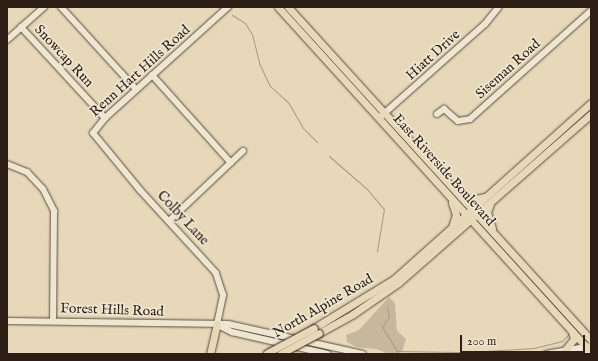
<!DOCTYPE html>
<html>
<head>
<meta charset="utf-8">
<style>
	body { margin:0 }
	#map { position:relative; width:598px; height:361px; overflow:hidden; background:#e6d8b9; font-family:"IM FELL English",serif }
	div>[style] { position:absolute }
	.green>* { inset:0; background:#c7b89d }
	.stream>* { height:1px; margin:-0.5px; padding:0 0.5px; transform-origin:0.5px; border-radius:0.5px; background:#a79981 }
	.roads { filter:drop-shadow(0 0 1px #5b4c3e) drop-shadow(0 0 1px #5b4c3e) }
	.minor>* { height:6px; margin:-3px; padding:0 3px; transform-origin:3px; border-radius:3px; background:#efe6d2 }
	.major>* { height:7px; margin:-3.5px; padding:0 3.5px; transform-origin:3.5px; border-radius:3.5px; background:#e6d8b9 }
	.bridges { filter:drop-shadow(0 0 1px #2d1e15) drop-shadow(0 0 1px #2d1e15) }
	.major-bridge>* { height:7px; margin:-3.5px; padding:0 3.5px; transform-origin:3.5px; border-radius:3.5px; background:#e6d8b9 }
	span { translate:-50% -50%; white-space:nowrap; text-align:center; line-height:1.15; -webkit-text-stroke:3.5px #efe6d2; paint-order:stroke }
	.street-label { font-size:14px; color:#2d1e15 }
	.frame { position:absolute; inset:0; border:8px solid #2d1e15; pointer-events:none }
	.scale { position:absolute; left:460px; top:335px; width:125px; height:18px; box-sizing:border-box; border:2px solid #2d1e15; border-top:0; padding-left:5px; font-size:12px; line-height:14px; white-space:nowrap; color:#2d1e15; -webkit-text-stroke:3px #efe6d2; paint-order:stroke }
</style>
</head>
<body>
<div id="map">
	<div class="green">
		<i style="clip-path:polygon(389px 297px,395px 303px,397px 331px,406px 339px,402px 352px,389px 354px,376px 349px,357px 347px,347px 342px,346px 335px,359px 330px)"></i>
	</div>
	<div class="stream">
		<i style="left:218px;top:7px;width:1px;rotate:45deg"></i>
		<i style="left:232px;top:15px;width:15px;rotate:32deg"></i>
		<i style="left:245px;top:23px;width:13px;rotate:58deg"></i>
		<i style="left:252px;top:34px;width:32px;rotate:76deg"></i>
		<i style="left:260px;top:65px;width:23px;rotate:65deg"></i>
		<i style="left:270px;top:86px;width:24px;rotate:42deg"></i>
		<i style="left:288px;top:102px;width:30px;rotate:60deg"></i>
		<i style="left:303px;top:128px;width:20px;rotate:45deg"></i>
		<i style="left:329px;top:156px;width:50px;rotate:41deg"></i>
		<i style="left:367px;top:189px;width:26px;rotate:50deg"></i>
		<i style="left:384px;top:209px;width:43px;rotate:99.5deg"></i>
		<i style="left:387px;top:306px;width:11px;rotate:80deg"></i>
		<i style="left:389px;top:317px;width:12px;rotate:125deg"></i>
		<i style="left:382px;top:327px;width:32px;rotate:58deg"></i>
		<i style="left:396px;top:351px;width:63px;rotate:0.9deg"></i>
		<i style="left:470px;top:352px;width:64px;rotate:-3.6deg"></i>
		<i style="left:534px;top:348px;width:29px;rotate:-14deg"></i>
		<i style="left:562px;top:341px;width:10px;rotate:-45deg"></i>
	</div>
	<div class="roads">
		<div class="minor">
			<i style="left:61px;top:7px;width:111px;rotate:47.6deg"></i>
			<i style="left:21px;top:27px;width:124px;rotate:47.3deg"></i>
			<i style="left:7px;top:40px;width:50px;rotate:-41.7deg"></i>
			<i style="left:152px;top:75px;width:118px;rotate:48.1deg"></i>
			<i style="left:437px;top:114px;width:9px;rotate:-36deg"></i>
			<i style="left:444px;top:109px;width:18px;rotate:41deg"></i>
			<i style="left:458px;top:121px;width:12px;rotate:-9deg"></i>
			<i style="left:470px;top:119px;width:162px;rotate:-41.8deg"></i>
			<i style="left:379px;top:118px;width:142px;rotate:-41.6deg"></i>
			<i style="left:485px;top:24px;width:22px;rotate:-51deg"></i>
			<i style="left:7px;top:164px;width:22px;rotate:22deg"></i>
			<i style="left:27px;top:172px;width:23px;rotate:47deg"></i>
			<i style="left:43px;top:189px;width:25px;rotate:63deg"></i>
			<i style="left:54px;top:211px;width:109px;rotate:90.5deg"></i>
			<i style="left:169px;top:221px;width:102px;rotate:-43.4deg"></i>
			<i style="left:7px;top:321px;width:221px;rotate:0.8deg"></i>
			<i style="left:228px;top:324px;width:138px;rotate:12.5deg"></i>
			<i style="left:217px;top:324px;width:30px;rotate:-78deg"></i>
			<i style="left:223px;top:295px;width:23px;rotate:-108deg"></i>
			<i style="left:216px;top:273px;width:113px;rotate:-132.5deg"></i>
			<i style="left:140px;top:190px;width:74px;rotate:-129.5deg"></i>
			<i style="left:93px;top:133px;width:19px;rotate:-51deg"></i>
			<i style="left:105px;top:118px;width:166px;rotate:-42.1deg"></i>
			<i style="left:218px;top:325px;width:16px;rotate:27deg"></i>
			<i style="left:232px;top:332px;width:98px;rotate:13deg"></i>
			<i style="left:546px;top:354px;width:46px;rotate:-10.1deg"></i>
			<i style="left:579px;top:354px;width:12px;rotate:-14deg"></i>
		</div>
		<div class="major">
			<i style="left:278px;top:7px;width:466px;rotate:47.8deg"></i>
			<i style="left:288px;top:7px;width:450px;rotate:47.7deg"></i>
			<i style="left:461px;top:196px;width:12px;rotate:20deg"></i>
			<i style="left:472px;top:200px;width:12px;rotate:-14deg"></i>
			<i style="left:490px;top:204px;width:9px;rotate:111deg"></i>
			<i style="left:487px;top:212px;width:17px;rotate:73deg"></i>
			<i style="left:452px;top:227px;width:13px;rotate:-72deg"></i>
			<i style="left:456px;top:215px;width:13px;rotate:-108deg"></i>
			<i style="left:314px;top:328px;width:94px;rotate:-31.5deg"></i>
			<i style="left:394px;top:279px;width:264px;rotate:-41.8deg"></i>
			<i style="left:319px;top:333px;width:39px;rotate:-29deg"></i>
			<i style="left:353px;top:314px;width:55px;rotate:-34.6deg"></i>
			<i style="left:398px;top:283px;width:257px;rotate:-41.2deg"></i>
			<i style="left:565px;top:350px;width:14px;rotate:-51deg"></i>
			<i style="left:574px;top:339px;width:8px;rotate:-104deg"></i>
			<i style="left:210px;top:354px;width:31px;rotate:-77deg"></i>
		</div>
	</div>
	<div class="bridges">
		<div class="major-bridge">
			<i style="left:267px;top:353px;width:53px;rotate:-28deg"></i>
			<i style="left:280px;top:354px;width:44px;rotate:-28.3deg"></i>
		</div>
	</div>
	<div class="street-label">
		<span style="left:433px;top:55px;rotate:-42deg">Hiatt Drive</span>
		<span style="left:64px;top:56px;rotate:47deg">Snowcap Run</span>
		<span style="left:508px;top:69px;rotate:-42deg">Siseman Road</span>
		<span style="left:140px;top:71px;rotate:-42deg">Renn Hart Hills Road</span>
		<span style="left:444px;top:170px;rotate:48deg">East Riverside Boulevard</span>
		<span style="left:183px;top:218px;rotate:47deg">Colby Lane</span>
		<span style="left:323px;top:306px;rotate:-30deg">North Alpine Road</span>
		<span style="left:112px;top:310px;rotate:2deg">Forest Hills Road</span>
	</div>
	<div class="frame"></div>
	<div class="scale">200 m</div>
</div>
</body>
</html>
